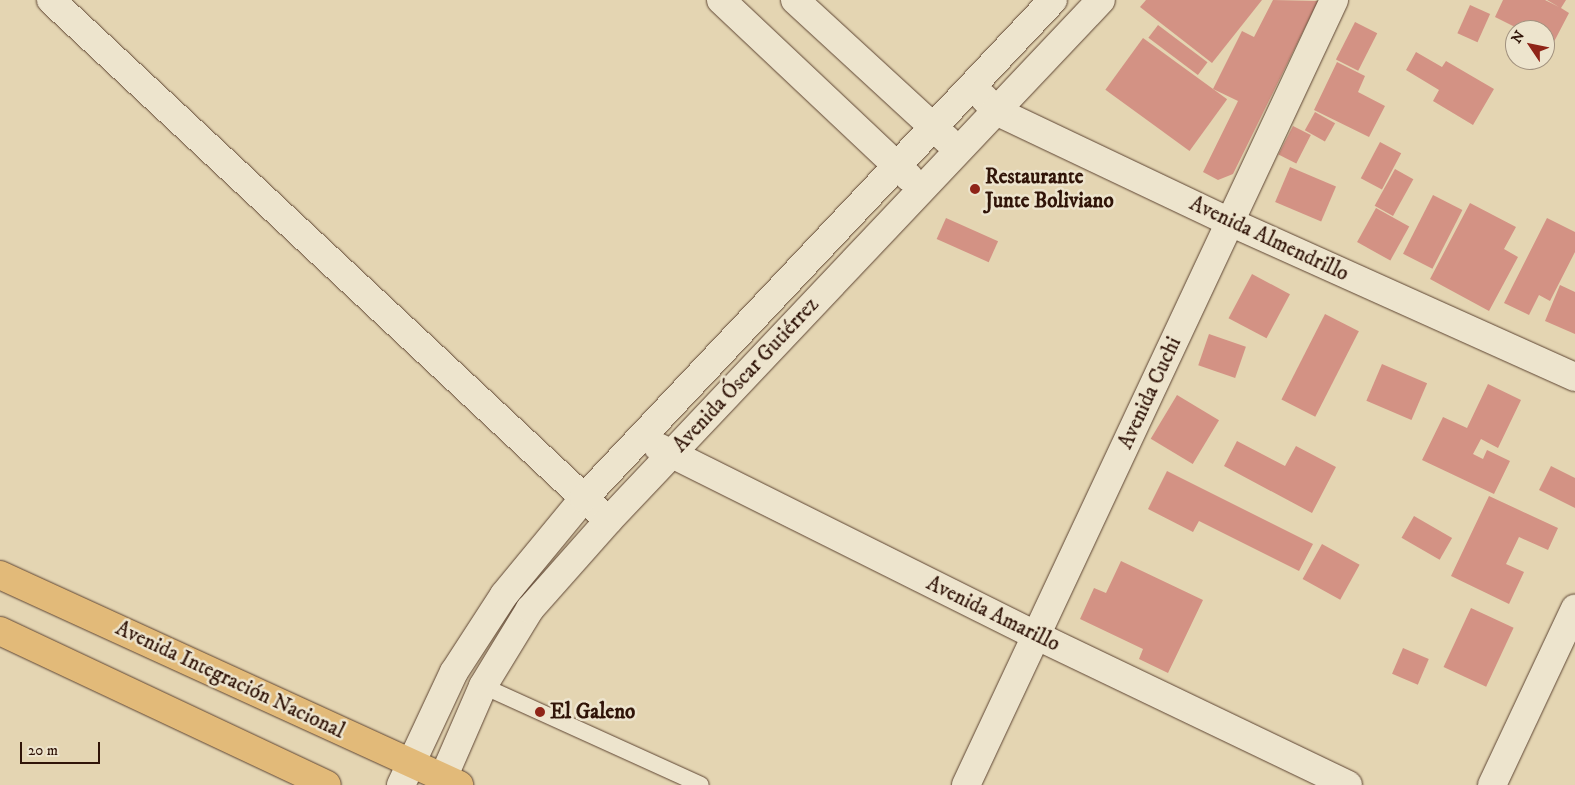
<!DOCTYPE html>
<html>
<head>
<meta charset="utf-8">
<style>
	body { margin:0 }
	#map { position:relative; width:1575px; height:785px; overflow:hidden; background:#e4d5b2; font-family:"IM FELL DW Pica",serif }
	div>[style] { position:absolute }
	.building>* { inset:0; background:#d39284; transform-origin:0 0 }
	.roads { filter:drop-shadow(0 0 1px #5d4432) drop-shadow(0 0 1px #5d4432) }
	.lane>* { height:16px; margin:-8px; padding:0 8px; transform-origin:8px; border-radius:8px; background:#ede4cd }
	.street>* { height:28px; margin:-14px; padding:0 14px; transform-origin:14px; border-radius:14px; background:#ede4cd }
	.primary>* { height:28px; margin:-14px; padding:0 14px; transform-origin:14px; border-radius:14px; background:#e2ba79 }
	.dots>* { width:14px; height:14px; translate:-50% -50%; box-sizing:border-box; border:2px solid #ede4cd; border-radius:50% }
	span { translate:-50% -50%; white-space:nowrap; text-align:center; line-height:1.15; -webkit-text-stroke:5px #ede4cd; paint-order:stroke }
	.poi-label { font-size:21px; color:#301408; font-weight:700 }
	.left { translate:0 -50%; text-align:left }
	.street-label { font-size:21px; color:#301408 }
	.north { position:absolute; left:1505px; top:20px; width:50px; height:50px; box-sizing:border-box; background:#ede4cd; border:1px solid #a1917e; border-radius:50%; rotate:304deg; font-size:14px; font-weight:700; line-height:20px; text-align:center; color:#301408 }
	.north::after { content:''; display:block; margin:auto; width:18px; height:22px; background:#8f2418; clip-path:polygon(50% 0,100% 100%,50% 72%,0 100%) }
	.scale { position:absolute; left:20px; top:742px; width:80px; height:22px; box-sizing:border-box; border:2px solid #301408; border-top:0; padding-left:6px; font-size:15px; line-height:18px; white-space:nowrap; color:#301408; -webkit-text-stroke:4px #ede4cd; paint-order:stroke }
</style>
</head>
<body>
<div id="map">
	<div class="building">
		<i style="clip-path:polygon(1146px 0,1262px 0,1212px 63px,1140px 7px)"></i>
		<i style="clip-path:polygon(1273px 0,1318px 1px,1233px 174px,1218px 180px,1203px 172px,1238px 101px,1213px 89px,1242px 31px,1254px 37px)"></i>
		<i style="clip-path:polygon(1503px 0,1545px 0,1559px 7px,1547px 0,1566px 0,1561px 8px,1569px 13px,1545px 59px,1545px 30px,1521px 30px,1495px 17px)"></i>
		<i style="left:1470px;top:5px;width:22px;height:31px;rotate:24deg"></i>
		<i style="left:1355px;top:22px;width:25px;height:42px;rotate:27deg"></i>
		<i style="left:1158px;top:25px;width:62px;height:16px;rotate:37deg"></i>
		<i style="left:1143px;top:38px;width:104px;height:64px;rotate:36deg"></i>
		<i style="clip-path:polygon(1416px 52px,1442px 67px,1446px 61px,1494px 89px,1473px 125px,1433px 101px,1439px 90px,1406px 70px)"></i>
		<i style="clip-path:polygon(1337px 62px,1365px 76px,1358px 92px,1385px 106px,1369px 137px,1314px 110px)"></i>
		<i style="left:1315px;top:112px;width:23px;height:21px;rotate:29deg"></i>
		<i style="left:1293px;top:126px;width:20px;height:32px;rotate:27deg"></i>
		<i style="left:1380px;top:142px;width:24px;height:41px;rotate:28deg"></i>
		<i style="left:1290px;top:167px;width:50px;height:38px;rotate:23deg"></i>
		<i style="left:1395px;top:169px;width:21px;height:42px;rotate:29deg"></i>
		<i style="left:1433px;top:195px;width:33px;height:66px;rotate:27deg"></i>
		<i style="clip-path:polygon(1470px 203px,1516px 227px,1504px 249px,1518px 257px,1489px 311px,1430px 279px)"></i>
		<i style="left:1376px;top:208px;width:38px;height:39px;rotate:29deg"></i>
		<i style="left:946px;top:218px;width:57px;height:23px;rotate:24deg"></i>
		<i style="clip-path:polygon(1547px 218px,1575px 232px,1575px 252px,1550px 301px,1539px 295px,1529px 315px,1504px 303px)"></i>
		<i style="left:1252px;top:274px;width:43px;height:50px;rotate:28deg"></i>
		<i style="clip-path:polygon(1560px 285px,1575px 292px,1575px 334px,1545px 321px)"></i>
		<i style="left:1325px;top:314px;width:38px;height:96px;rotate:27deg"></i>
		<i style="left:1209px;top:334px;width:39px;height:33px;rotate:19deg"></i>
		<i style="left:1382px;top:364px;width:49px;height:40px;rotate:23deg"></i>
		<i style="clip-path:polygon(1488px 384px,1521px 400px,1498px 448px,1481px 439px,1473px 454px,1483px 459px,1487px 450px,1510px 461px,1494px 494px,1422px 460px,1443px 417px,1467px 428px)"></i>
		<i style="left:1177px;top:395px;width:49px;height:51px;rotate:31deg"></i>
		<i style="clip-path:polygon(1237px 441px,1285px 466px,1296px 446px,1336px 467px,1312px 513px,1224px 466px)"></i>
		<i style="clip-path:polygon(1551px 466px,1575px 478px,1575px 508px,1539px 490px)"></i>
		<i style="clip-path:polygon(1167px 471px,1313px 544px,1299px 571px,1199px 521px,1193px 532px,1148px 509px)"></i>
		<i style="clip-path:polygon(1489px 496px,1558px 528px,1548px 550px,1519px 537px,1506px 564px,1524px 572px,1509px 604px,1451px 576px)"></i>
		<i style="left:1414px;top:516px;width:44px;height:25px;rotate:30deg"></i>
		<i style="left:1322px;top:544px;width:43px;height:40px;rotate:29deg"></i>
		<i style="clip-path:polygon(1121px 561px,1203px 600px,1168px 673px,1139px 659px,1143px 649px,1080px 619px,1094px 588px,1106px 593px)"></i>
		<i style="left:1471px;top:608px;width:47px;height:65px;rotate:25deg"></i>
		<i style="left:1403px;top:648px;width:28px;height:28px;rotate:23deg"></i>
	</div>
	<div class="roads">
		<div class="lane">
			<i style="left:483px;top:686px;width:239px;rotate:24.4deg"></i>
		</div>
		<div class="street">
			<i style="left:51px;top:0;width:749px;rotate:43.05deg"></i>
			<i style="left:721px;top:0;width:258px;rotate:43.3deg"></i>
			<i style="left:795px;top:0;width:207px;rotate:42.6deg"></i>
			<i style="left:984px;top:98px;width:18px;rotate:47deg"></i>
			<i style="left:996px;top:111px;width:259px;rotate:25.4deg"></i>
			<i style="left:1230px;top:222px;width:378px;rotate:24.2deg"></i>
			<i style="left:658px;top:447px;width:421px;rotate:26.5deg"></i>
			<i style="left:1035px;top:635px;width:347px;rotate:25.6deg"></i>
			<i style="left:401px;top:785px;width:125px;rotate:-64.9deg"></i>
			<i style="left:454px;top:672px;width:92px;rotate:-57deg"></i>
			<i style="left:504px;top:595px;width:126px;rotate:-50.5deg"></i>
			<i style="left:584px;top:498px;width:684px;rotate:-46.72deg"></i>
			<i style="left:440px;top:785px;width:108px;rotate:-66.5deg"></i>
			<i style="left:483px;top:686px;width:90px;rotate:-58.6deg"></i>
			<i style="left:530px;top:609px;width:118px;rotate:-48.4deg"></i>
			<i style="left:608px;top:521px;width:717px;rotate:-46.58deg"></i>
			<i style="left:966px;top:785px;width:867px;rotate:-64.88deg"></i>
			<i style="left:1492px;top:785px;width:195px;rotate:-64.8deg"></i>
		</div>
		<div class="primary">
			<i style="left:0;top:575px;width:505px;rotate:24.58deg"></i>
			<i style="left:0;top:631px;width:361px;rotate:25.2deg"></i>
		</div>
	</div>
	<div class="dots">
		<i style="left:975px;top:189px;background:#8f2418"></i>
		<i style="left:540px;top:712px;background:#8f2418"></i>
	</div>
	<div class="poi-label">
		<span class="left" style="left:985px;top:189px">Restaurante<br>Junte Boliviano</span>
		<span class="left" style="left:550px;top:712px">El Galeno</span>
	</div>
	<div class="street-label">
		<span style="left:1269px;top:239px;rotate:25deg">Avenida Almendrillo</span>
		<span style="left:746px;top:375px;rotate:-47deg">Avenida Óscar Gutiérrez</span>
		<span style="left:1150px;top:393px;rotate:-65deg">Avenida Cuchi</span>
		<span style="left:993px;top:614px;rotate:26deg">Avenida Amarillo</span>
		<span style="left:230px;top:680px;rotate:25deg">Avenida Integración Nacional</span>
	</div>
	<div class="north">N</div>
	<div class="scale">20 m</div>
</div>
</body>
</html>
